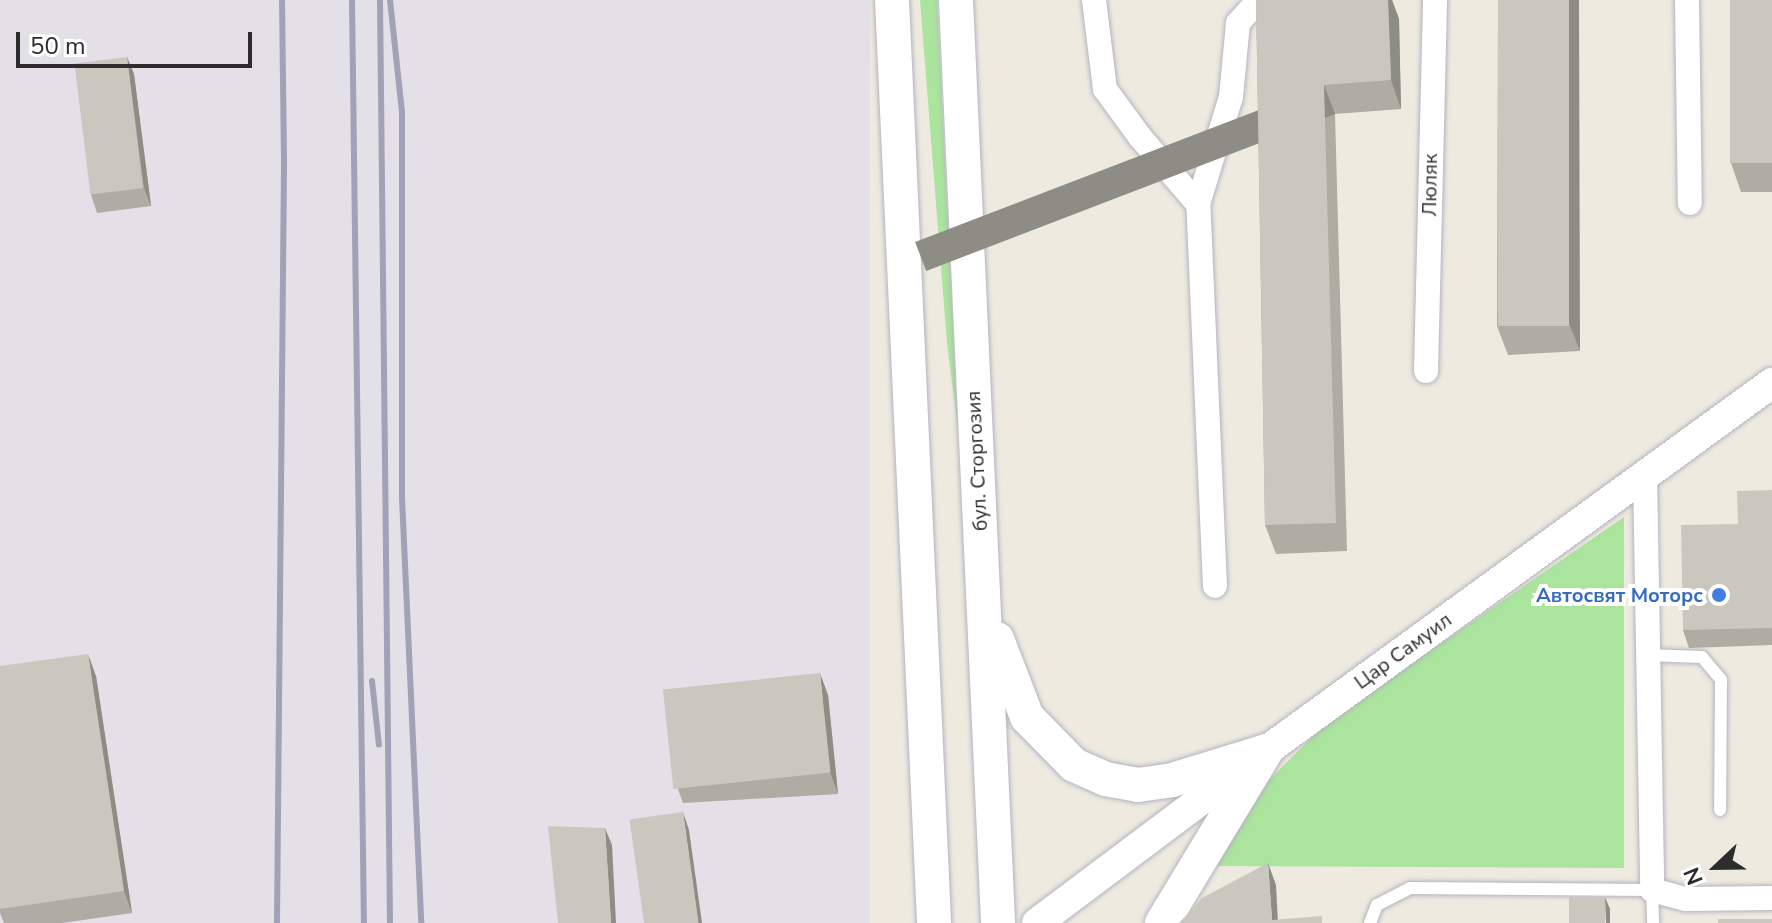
<!DOCTYPE html>
<html>
<head>
<meta charset="utf-8">
<style>
	body { margin:0 }
	#map { position:relative; width:1772px; height:923px; overflow:hidden; background:#eeeae0; font-family:"Nunito Sans",sans-serif }
	div>[style] { position:absolute }
	.industrial>* { inset:0; background:#e3e0e7; transform-origin:0 0 }
	.green>* { inset:0; background:#aae49d }
	.roads { filter:drop-shadow(0 0 2px #b3b3c0) drop-shadow(0 0 2px #b3b3c0) }
	.service>* { height:12px; margin:-6px; padding:0 6px; transform-origin:6px; border-radius:6px; background:#fff }
	.minor>* { height:24px; margin:-12px; padding:0 12px; transform-origin:12px; border-radius:12px; background:#fff }
	.tertiary>* { height:30px; margin:-15px; padding:0 15px; transform-origin:15px; border-radius:15px; background:#fff }
	.secondary>* { height:34px; margin:-17px; padding:0 17px; transform-origin:17px; border-radius:17px; background:#fff }
	.rail>* { height:6px; margin:-3px; padding:0 3px; transform-origin:3px; border-radius:3px; background:#a2a2b7 }
	.wall>* { inset:0; background:#aeaca3 }
	.shaded-wall>* { inset:0; background:#8d8c85; transform-origin:0 0 }
	.building>* { inset:0; background:#cac8be; transform-origin:0 0 }
	.dots>* { width:22px; height:22px; translate:-50% -50%; box-sizing:border-box; border:4px solid #fff; border-radius:50% }
	span { translate:-50% -50%; white-space:nowrap; text-align:center; line-height:1.15; -webkit-text-stroke:8px #fff; paint-order:stroke }
	.street-label { font-size:20px; color:#2d2d2d }
	.shop-label { font-size:20px; color:#366cbe; font-weight:700 }
	.right { translate:-100% -50%; text-align:right }
	.north { position:absolute; left:1676px; top:827px; width:80px; height:80px; -webkit-text-stroke:6px #fff; paint-order:stroke; rotate:248deg; font-size:22px; font-weight:700; line-height:32px; text-align:center; color:#2d2d2d }
	.north::after { content:''; display:block; margin:auto; width:28px; height:36px; background:#2d2d2d; clip-path:polygon(50% 0,100% 100%,50% 72%,0 100%) }
	.scale { position:absolute; left:16px; top:32px; width:236px; height:36px; box-sizing:border-box; border:4px solid #2d2d2d; border-top:0; padding-left:10px; font-size:24px; line-height:28px; white-space:nowrap; color:#2d2d2d; -webkit-text-stroke:6px #fff; paint-order:stroke }
</style>
</head>
<body>
<div id="map">
	<div class="industrial">
		<i style="left:0;top:0;width:870px;height:923px"></i>
	</div>
	<div class="green">
		<i style="clip-path:polygon(920px 0,937px 0,958px 430px,947px 343px)"></i>
		<i style="clip-path:polygon(1624px 517px,1624px 868px,1203px 866px,1265px 784px,1327px 722px)"></i>
	</div>
	<div class="roads">
		<div class="service">
			<i style="left:1646px;top:655px;width:56px;rotate:2deg"></i>
			<i style="left:1702px;top:657px;width:30px;rotate:50deg"></i>
			<i style="left:1721px;top:680px;width:130px;rotate:90.4deg"></i>
			<i style="left:1370px;top:923px;width:19px;rotate:-69deg"></i>
			<i style="left:1377px;top:905px;width:37px;rotate:-27deg"></i>
			<i style="left:1410px;top:888px;width:242px;rotate:0.5deg"></i>
			<i style="left:1652px;top:890px;width:33px;rotate:88deg"></i>
		</div>
		<div class="minor">
			<i style="left:1094px;top:0;width:90px;rotate:83deg"></i>
			<i style="left:1105px;top:89px;width:59px;rotate:53.9deg"></i>
			<i style="left:1140px;top:137px;width:89px;rotate:49.1deg"></i>
			<i style="left:1687px;top:0;width:203px;rotate:89.2deg"></i>
			<i style="left:1426px;top:371px;width:371px;rotate:-88.6deg"></i>
			<i style="left:1645px;top:473px;width:417px;rotate:89deg"></i>
			<i style="left:1652px;top:890px;width:35px;rotate:15deg"></i>
			<i style="left:1686px;top:899px;width:86px;rotate:-0.7deg"></i>
			<i style="left:1215px;top:586px;width:382px;rotate:-92.5deg"></i>
			<i style="left:1198px;top:204px;width:112px;rotate:-72.9deg"></i>
			<i style="left:1231px;top:97px;width:74px;rotate:-84.6deg"></i>
			<i style="left:1238px;top:23px;width:31px;rotate:-48deg"></i>
		</div>
		<div class="tertiary">
			<i style="left:1037px;top:923px;width:286px;rotate:-36.9deg"></i>
			<i style="left:1266px;top:751px;width:626px;rotate:-36.03deg"></i>
		</div>
		<div class="secondary">
			<i style="left:892px;top:0;width:924px;rotate:87.39deg"></i>
			<i style="left:956px;top:0;width:924px;rotate:87.39deg"></i>
			<i style="left:997px;top:639px;width:84px;rotate:69deg"></i>
			<i style="left:1027px;top:717px;width:67px;rotate:45.6deg"></i>
			<i style="left:1074px;top:765px;width:34px;rotate:24deg"></i>
			<i style="left:1105px;top:779px;width:34px;rotate:10deg"></i>
			<i style="left:1138px;top:785px;width:34px;rotate:-8deg"></i>
			<i style="left:1172px;top:780px;width:98px;rotate:-17.1deg"></i>
			<i style="left:1162px;top:923px;width:201px;rotate:-58.8deg"></i>
		</div>
	</div>
	<div class="rail">
		<i style="left:352px;top:0;width:923px;rotate:89.26deg"></i>
		<i style="left:380px;top:0;width:923px;rotate:89.38deg"></i>
		<i style="left:390px;top:0;width:114px;rotate:83.9deg"></i>
		<i style="left:402px;top:113px;width:385px;rotate:90deg"></i>
		<i style="left:402px;top:498px;width:425px;rotate:87.4deg"></i>
		<i style="left:372px;top:681px;width:64px;rotate:83.8deg"></i>
		<i style="left:277px;top:923px;width:762px;rotate:-89.47deg"></i>
		<i style="left:284px;top:161px;width:161px;rotate:-90.7deg"></i>
	</div>
	<div class="wall">
		<i style="clip-path:polygon(1256px 0,1392px 0,1399px 19px,1401px 109px,1335px 114px,1347px 551px,1276px 554px,1265px 525px)"></i>
		<i style="clip-path:polygon(1498px 0,1580px 351px,1508px 355px,1497px 326px)"></i>
		<i style="clip-path:polygon(1772px 0,1772px 192px,1741px 192px,1731px 163px)"></i>
		<i style="clip-path:polygon(127px 57px,134px 74px,151px 206px,97px 213px,91px 195px)"></i>
		<i style="clip-path:polygon(1772px 490px,1772px 645px,1689px 648px,1683px 630px,1738px 524px)"></i>
		<i style="clip-path:polygon(0 666px,96px 676px,132px 913px,62px 923px,4px 923px,0 913px)"></i>
		<i style="clip-path:polygon(828px 695px,838px 794px,683px 803px,675px 781px)"></i>
	</div>
	<div class="shaded-wall">
		<i style="clip-path:polygon(1388px 0,1392px 0,1399px 19px,1401px 109px,1391px 80px)"></i>
		<i style="clip-path:polygon(1569px 0,1579px 0,1580px 351px,1569px 323px)"></i>
		<i style="clip-path:polygon(127px 57px,134px 74px,151px 206px,144px 188px)"></i>
		<i style="left:1324px;top:85px;width:31px;height:438px;rotate:69deg"></i>
		<i style="clip-path:polygon(88px 654px,96px 676px,132px 913px,124px 891px)"></i>
		<i style="clip-path:polygon(820px 673px,828px 695px,838px 794px,830px 772px)"></i>
		<i style="clip-path:polygon(683px 812px,689px 830px,702px 923px,698px 923px)"></i>
		<i style="clip-path:polygon(605px 828px,612px 845px,616px 923px,611px 923px)"></i>
		<i style="clip-path:polygon(1268px 863px,1276px 885px,1278px 923px,1272px 920px)"></i>
		<i style="clip-path:polygon(1605px 897px,1610px 909px,1610px 923px,1606px 923px)"></i>
	</div>
	<div class="building">
		<i style="clip-path:polygon(1256px 0,1388px 0,1391px 80px,1324px 85px,1336px 523px,1265px 525px)"></i>
		<i style="left:1498px;top:0;width:71px;height:326px"></i>
		<i style="left:1730px;top:0;width:42px;height:163px"></i>
		<i style="left:127px;top:57px;width:132px;height:53px;rotate:83deg"></i>
		<i style="clip-path:polygon(1772px 490px,1772px 628px,1683px 630px,1681px 525px,1738px 524px,1737px 491px)"></i>
		<i style="clip-path:polygon(88px 654px,124px 891px,0 909px,0 666px)"></i>
		<i style="left:820px;top:673px;width:100px;height:158px;rotate:84deg"></i>
		<i style="left:683px;top:812px;width:112px;height:54px;rotate:82deg"></i>
		<i style="clip-path:polygon(548px 826px,605px 828px,611px 923px,558px 923px)"></i>
		<i style="clip-path:polygon(1268px 863px,1272px 920px,1322px 916px,1322px 923px,1179px 923px,1202px 898px)"></i>
		<i style="left:1569px;top:897px;width:36px;height:26px"></i>
		<i style="left:1718px;top:919px;width:54px;height:4px"></i>
	</div>
	<div class="dots">
		<i style="left:1719px;top:595px;background:#3f7fe0"></i>
	</div>
	<div class="street-label">
		<span style="left:1430px;top:185px;rotate:-89deg">Люляк</span>
		<span style="left:977px;top:461px;rotate:-93deg">бул. Сторгозия</span>
		<span style="left:1403px;top:651px;rotate:-36deg">Цар Самуил</span>
	</div>
	<div class="shop-label">
		<span class="right" style="left:1703px;top:595px">Автосвят Моторс</span>
	</div>
	<div class="north">N</div>
	<div class="scale">50 m</div>
</div>
</body>
</html>
